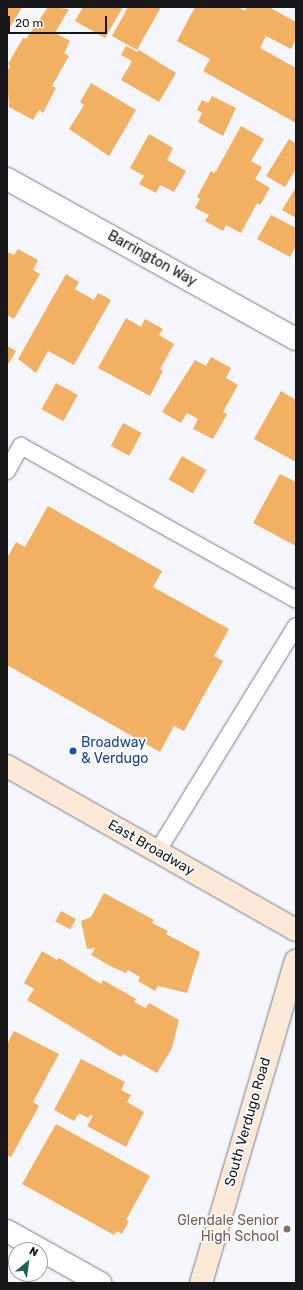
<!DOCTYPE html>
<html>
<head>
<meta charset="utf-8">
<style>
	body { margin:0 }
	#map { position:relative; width:303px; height:1290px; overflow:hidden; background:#f5f5fc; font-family:Rubik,sans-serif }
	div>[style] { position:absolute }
	.building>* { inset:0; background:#f2b063; transform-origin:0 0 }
	.roads { filter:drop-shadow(0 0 1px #7d7c82) drop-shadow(0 0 1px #7d7c82) }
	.service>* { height:16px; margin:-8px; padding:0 8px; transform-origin:8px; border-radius:8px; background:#fff }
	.minor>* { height:22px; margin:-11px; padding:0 11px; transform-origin:11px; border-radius:11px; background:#fff }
	.secondary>* { height:22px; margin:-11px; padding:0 11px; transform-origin:11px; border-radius:11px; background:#fbe8d7 }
	.dots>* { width:11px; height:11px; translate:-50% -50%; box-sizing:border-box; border:2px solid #fff; border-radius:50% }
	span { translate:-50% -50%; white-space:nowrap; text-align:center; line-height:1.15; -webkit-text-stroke:3.5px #fff; paint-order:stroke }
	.street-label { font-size:14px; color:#171719 }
	.transit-label { font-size:14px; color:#164399 }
	.left { translate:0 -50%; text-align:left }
	.education-label { font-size:14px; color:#785e54 }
	.right { translate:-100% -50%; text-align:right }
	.frame { position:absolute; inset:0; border:8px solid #171719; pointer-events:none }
	.north { position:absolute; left:8px; top:1242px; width:40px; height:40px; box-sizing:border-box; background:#fff; border:1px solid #a2a2a3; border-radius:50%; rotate:29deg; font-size:11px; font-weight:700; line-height:16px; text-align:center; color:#171719 }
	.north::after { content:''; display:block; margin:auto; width:14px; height:18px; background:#206352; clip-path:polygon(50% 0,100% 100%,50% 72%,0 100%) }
	.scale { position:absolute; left:8px; top:16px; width:99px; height:18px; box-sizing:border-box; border:2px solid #171719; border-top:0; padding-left:5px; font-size:12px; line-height:14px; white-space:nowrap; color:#171719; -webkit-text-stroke:3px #fff; paint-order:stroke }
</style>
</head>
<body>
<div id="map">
	<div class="building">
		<i style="clip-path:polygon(7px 7px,22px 7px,7px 33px)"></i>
		<i style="clip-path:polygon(48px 7px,69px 9px,55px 33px,70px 41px,64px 53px,69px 56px,52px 86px,56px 88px,43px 113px,39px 110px,33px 120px,9px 107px,7px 72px,10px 66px,8px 64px,23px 38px,26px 39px)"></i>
		<i style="clip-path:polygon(83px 7px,123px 7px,105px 38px,75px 21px)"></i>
		<i style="clip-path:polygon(128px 7px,161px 7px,137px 50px,112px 36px)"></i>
		<i style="clip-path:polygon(195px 7px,238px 7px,245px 11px,247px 7px,269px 7px,296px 22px,296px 39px,291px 49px,266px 36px,260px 48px,296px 68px,296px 123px,203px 71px,210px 59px,177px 41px)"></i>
		<i style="clip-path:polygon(126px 46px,137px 52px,139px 50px,176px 73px,159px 102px,121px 80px,132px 61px,121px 55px)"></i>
		<i style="clip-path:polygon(91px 83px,136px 110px,109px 156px,69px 129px,84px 105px,80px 102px)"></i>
		<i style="clip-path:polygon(212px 96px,236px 108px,223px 136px,198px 122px,202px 113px,197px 110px,202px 100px,208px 103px)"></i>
		<i style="clip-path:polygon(241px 126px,264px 139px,251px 161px,262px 167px,255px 179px,270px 188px,260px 205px,257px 203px,241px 233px,226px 225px,223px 231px,205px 221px,209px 215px,195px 208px,200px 199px,197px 197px,211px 171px,214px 173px,216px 171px)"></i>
		<i style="clip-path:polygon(149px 134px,173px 148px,167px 160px,186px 171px,174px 192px,160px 185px,156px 193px,139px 184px,144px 176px,130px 168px)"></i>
		<i style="clip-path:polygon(289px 139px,296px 144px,296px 169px,285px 187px,266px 176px)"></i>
		<i style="clip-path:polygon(296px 187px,296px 218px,282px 210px)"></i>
		<i style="clip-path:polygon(271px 215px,296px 228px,296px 246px,290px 257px,257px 239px)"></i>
		<i style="clip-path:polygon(18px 249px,38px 260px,33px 270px,40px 274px,14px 319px,7px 315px,7px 252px,14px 255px)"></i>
		<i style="clip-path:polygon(66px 274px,79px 282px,75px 289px,94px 300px,98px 293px,111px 300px,74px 365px,48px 351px,36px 373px,18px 359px)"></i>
		<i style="clip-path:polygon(126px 318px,141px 327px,145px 319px,163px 329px,159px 335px,174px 344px,160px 369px,163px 371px,150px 396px,98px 368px)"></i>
		<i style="clip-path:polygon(7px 346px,16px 351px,7px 366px)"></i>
		<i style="clip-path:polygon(211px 357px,231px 368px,226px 378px,238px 385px,223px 412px,227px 414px,213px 439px,193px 429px,198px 419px,187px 413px,181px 423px,162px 412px,195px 360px,206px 366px)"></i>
		<i style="left:56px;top:383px;width:25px;height:30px;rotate:29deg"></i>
		<i style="clip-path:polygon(281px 391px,296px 400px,296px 462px,254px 439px)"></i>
		<i style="left:123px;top:423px;width:21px;height:26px;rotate:28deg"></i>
		<i style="left:182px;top:456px;width:28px;height:27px;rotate:30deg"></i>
		<i style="clip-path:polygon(280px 474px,296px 482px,296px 546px,253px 523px)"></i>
		<i style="clip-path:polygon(48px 506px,162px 571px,153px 587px,229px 629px,214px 656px,223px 661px,184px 731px,174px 726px,160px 752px,7px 665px,7px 558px,16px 542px,25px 547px)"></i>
		<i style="clip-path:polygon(104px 893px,154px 920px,152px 923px,168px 931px,166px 934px,200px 952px,187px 993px,158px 986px,155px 991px,138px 981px,140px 977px,128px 970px,126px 973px,110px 966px,91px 955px,95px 948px,87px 949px,81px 921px,91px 917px)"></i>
		<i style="left:61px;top:911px;width:17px;height:12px;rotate:28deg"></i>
		<i style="clip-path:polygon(42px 951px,57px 960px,59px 958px,101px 984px,103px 980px,136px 999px,134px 1002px,146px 1008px,149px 1003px,179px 1020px,172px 1048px,157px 1073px,123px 1054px,121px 1057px,27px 1000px,34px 989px,24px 983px)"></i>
		<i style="clip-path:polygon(14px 1031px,59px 1054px,33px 1102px,39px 1106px,11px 1157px,7px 1155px,7px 1044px)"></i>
		<i style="clip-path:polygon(81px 1059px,125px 1082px,121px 1090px,131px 1095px,127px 1102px,144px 1112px,126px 1147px,87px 1126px,93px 1116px,90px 1115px,88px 1118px,79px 1113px,74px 1121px,54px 1110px)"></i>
		<i style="clip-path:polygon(56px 1124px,150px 1176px,126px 1220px,129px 1221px,122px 1234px,117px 1231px,114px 1235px,22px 1184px)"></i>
	</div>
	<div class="roads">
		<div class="service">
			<i style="left:7px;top:471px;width:29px;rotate:-61deg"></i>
			<i style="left:21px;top:446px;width:315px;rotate:29.2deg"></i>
			<i style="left:157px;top:852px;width:265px;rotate:-58.4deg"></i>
		</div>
		<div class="minor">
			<i style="left:7px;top:179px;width:330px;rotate:29deg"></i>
			<i style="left:7px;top:1231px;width:107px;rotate:29.2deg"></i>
		</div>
		<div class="secondary">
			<i style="left:7px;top:766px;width:332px;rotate:29.6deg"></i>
			<i style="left:201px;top:1283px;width:336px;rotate:-73.6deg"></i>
		</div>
	</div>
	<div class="dots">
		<i style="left:73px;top:751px;background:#1a4fb4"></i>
		<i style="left:287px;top:1229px;background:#8d6e63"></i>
	</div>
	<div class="street-label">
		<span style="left:152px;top:259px;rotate:29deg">Barrington Way</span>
		<span style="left:151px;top:848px;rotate:30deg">East Broadway</span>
		<span style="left:248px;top:1122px;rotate:-74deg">South Verdugo Road</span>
	</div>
	<div class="transit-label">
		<span class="left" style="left:81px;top:751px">Broadway<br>&amp; Verdugo</span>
	</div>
	<div class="education-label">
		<span class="right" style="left:279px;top:1229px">Glendale Senior<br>High School</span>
	</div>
	<div class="frame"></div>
	<div class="north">N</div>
	<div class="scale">20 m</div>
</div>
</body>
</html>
